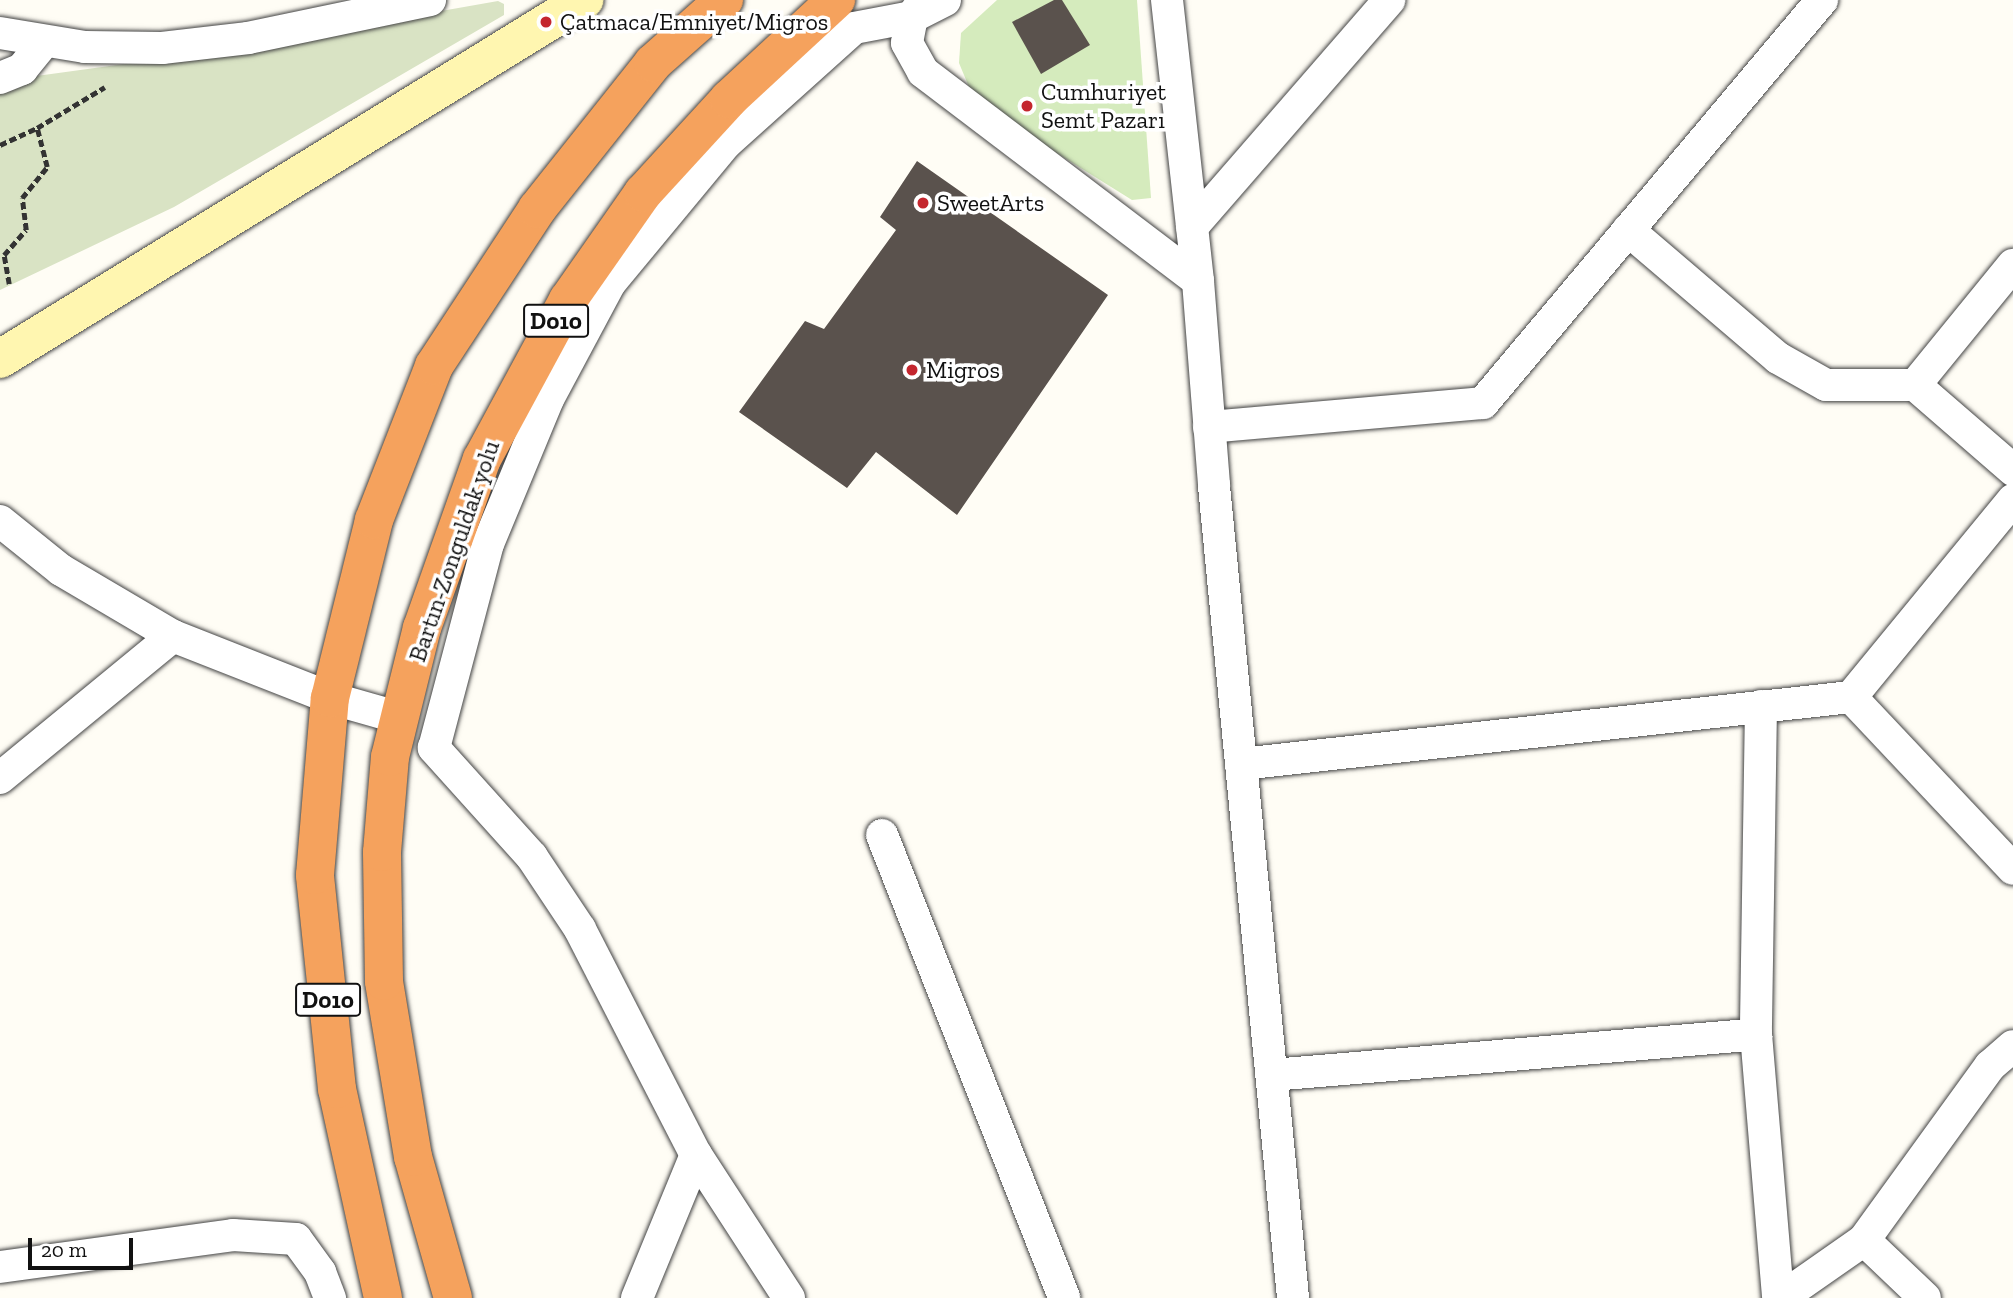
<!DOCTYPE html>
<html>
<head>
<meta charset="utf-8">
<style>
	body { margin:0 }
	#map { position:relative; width:2013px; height:1298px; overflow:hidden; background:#fffdf5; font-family:"Zilla Slab",serif }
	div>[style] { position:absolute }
	.green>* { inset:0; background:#d5ebbd }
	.cemetery>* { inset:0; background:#d9e3c4 }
	.building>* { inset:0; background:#5a524d }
	.path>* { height:4.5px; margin-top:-2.25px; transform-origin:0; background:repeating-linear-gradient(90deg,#333 0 7px,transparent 0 10.5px) }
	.roads { filter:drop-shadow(0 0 2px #444) drop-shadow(0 0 2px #444) }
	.street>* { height:32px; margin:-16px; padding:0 16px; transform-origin:16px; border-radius:16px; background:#fff }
	.secondary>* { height:38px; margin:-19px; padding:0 19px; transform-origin:19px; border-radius:19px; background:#fff6b0 }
	.highway>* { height:38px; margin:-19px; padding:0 19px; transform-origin:19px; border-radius:19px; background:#f5a25d }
	.dots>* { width:19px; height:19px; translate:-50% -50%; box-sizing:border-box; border:4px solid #fff; border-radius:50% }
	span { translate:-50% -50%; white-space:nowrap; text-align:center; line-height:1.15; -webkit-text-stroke:7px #fff; paint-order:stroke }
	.shield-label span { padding:2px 5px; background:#fff; border:2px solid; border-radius:5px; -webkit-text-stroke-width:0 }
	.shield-label { font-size:23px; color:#111; font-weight:700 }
	.poi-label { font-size:24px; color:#111 }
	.left { translate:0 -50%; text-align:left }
	.street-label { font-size:24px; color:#111 }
	.scale { position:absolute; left:28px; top:1238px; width:105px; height:32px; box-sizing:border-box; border:4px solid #111; border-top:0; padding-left:9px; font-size:21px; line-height:24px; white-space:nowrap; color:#111; -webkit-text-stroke:5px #fff; paint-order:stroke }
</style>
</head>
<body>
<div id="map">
	<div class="green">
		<i style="clip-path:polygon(997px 0,1137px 0,1151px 198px,1132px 200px,1039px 142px,969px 87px,959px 63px,961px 33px)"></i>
	</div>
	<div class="cemetery">
		<i style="clip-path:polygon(498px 1px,504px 4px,504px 15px,174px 207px,0 290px,0 81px,197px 54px)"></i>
	</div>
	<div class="building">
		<i style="clip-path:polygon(1054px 0,1062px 0,1090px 45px,1041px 74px,1012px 22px)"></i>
		<i style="clip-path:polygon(917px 161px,1108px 295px,957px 515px,876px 452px,847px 488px,739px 412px,805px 321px,824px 329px,896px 230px,880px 217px)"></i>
	</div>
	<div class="path">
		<i style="left:0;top:145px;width:41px;rotate:-24.7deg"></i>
		<i style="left:37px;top:128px;width:79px;rotate:-31.1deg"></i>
		<i style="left:9px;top:284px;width:29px;rotate:-100deg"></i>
		<i style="left:4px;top:255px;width:33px;rotate:-49deg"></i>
		<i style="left:26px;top:230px;width:32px;rotate:-97deg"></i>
		<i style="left:22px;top:198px;width:40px;rotate:-51deg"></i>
		<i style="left:47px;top:167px;width:40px;rotate:-104.4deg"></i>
	</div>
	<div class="roads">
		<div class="street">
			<i style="left:1167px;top:0;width:283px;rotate:83.7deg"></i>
			<i style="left:1198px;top:281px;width:206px;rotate:85.5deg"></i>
			<i style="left:1214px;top:486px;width:816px;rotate:84.44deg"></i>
			<i style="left:922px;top:3px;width:17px;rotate:126deg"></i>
			<i style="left:912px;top:17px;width:26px;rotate:101deg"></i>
			<i style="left:907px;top:43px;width:33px;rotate:61deg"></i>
			<i style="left:923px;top:72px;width:345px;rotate:37.2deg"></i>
			<i style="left:0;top:33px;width:86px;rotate:9.4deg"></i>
			<i style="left:85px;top:47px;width:77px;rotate:0.7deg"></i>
			<i style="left:162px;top:48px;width:87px;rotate:-6.6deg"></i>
			<i style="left:248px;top:38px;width:186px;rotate:-11.8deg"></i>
			<i style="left:0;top:78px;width:24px;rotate:-22deg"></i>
			<i style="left:22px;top:69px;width:33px;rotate:-51deg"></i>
			<i style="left:1192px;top:227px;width:301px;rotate:-49deg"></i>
			<i style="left:1628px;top:230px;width:197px;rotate:40.5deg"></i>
			<i style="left:1778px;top:358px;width:55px;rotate:29.4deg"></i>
			<i style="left:1826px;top:385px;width:89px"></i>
			<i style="left:1915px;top:385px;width:155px;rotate:-50.8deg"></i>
			<i style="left:1915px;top:385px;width:130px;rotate:40.9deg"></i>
			<i style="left:1209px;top:427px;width:275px;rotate:-5deg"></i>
			<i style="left:1483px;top:403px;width:527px;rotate:-49.93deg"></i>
			<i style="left:0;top:521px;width:78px;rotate:38.8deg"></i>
			<i style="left:61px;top:570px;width:130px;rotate:30.5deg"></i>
			<i style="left:173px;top:636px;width:169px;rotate:21.5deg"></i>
			<i style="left:330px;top:698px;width:73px;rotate:15.9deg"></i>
			<i style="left:1851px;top:697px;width:255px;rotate:-50.6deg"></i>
			<i style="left:1761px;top:706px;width:328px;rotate:90.9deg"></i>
			<i style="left:1756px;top:1034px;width:265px;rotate:85.2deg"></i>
			<i style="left:1241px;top:764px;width:614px;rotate:-6.27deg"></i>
			<i style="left:1851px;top:697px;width:236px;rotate:46.7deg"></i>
			<i style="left:0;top:778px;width:224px;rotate:-39.4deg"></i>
			<i style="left:882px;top:835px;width:497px;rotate:68.5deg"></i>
			<i style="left:1272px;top:1075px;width:486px;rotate:-4.8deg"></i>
			<i style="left:1864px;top:1240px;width:84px;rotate:43.6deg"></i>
			<i style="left:0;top:1267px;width:235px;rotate:-7.8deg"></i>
			<i style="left:233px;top:1235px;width:63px;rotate:3.6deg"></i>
			<i style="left:296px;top:1239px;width:41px;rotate:54deg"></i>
			<i style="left:320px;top:1272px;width:28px;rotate:69deg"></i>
			<i style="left:637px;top:1298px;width:155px;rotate:-67.6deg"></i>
			<i style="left:789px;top:1298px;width:171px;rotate:-123deg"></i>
			<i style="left:696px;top:1155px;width:254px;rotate:-117.2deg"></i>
			<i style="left:580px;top:929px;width:87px;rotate:-123.7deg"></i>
			<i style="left:532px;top:857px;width:147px;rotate:-132deg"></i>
			<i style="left:434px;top:748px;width:211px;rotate:-75.2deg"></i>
			<i style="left:488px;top:544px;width:157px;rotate:-67.5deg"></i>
			<i style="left:548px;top:399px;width:132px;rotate:-61.9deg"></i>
			<i style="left:610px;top:283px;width:182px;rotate:-50.4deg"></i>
			<i style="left:726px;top:143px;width:172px;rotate:-41.9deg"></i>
			<i style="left:854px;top:28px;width:59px;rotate:-10.7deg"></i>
			<i style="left:912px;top:17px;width:37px;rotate:-27deg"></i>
			<i style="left:1781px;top:1298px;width:101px;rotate:-34.9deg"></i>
			<i style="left:1864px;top:1240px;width:215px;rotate:-54.1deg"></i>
			<i style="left:1990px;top:1066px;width:30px;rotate:-41deg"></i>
		</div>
		<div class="secondary">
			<i style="left:0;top:359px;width:686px;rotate:-31.58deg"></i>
		</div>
		<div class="highway">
			<i style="left:383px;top:1298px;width:214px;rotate:-102.4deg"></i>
			<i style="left:337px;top:1089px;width:215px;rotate:-95.9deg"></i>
			<i style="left:315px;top:875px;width:178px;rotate:-85.2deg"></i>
			<i style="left:330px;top:698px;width:183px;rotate:-76.1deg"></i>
			<i style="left:374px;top:520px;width:165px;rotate:-68.7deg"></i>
			<i style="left:434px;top:366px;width:188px;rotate:-56.7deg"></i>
			<i style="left:537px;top:209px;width:186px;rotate:-51.5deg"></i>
			<i style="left:653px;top:63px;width:95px;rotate:-41.6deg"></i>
			<i style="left:453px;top:1298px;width:147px;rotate:-105.8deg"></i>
			<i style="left:413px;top:1157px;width:178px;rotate:-99.4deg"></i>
			<i style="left:384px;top:981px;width:129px;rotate:-90.9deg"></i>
			<i style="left:382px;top:852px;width:95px;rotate:-85.2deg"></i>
			<i style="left:390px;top:757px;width:133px;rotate:-76.1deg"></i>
			<i style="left:422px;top:628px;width:179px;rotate:-70.5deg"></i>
			<i style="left:482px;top:459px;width:181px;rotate:-61.6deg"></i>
			<i style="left:568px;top:300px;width:131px;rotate:-55deg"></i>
			<i style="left:643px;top:193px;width:127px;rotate:-47.5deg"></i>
			<i style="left:729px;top:99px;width:146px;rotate:-42.8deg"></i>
		</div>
	</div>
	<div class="dots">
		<i style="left:546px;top:22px;background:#c4262e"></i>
		<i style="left:1027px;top:106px;background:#c4262e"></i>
		<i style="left:923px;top:203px;background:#c4262e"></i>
		<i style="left:912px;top:370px;background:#c4262e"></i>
	</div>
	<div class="shield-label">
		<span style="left:556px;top:321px">D010</span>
		<span style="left:328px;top:1000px">D010</span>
	</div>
	<div class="poi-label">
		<span class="left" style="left:560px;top:22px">Çatmaca/Emniyet/Migros</span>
		<span class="left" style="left:1041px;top:106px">Cumhuriyet<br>Semt Pazarı</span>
		<span class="left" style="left:937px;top:203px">SweetArts</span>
		<span class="left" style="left:926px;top:370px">Migros</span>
	</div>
	<div class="street-label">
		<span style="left:454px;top:551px;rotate:-71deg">Bartın-Zonguldak yolu</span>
	</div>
	<div class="scale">20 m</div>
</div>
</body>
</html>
